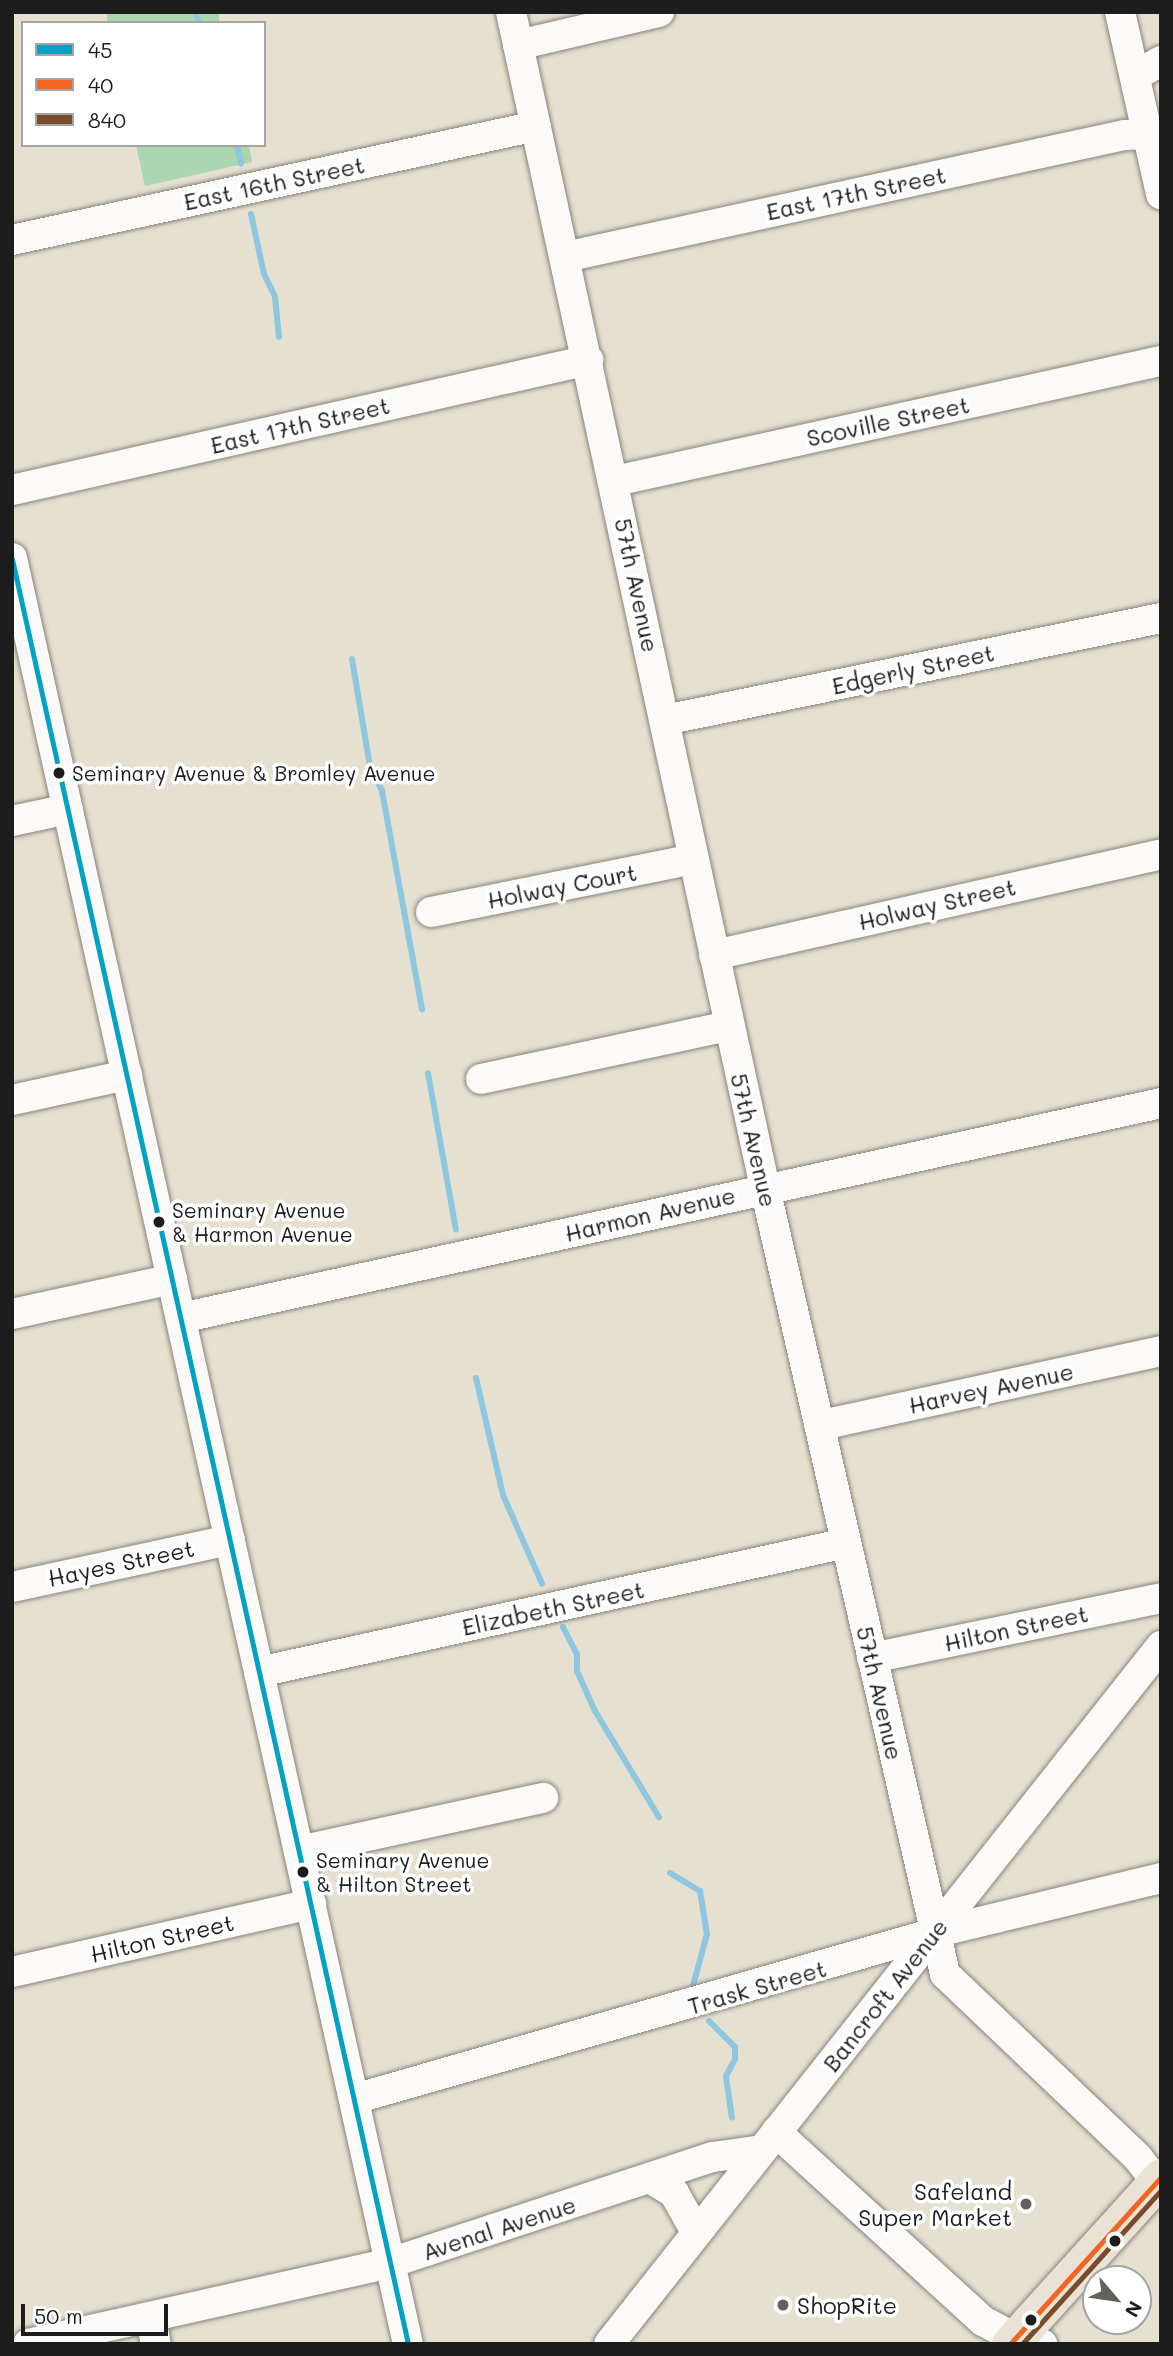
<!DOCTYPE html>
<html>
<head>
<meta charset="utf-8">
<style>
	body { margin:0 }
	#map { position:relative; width:1173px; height:2356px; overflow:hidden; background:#e6e0d0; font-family:Mali,sans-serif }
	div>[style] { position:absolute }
	.green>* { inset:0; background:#aad7b0; transform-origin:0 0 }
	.stream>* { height:6px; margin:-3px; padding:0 3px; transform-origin:3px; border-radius:3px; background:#8ec7df }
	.roads { filter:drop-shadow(0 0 2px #87847c) drop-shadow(0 0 2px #87847c) }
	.minor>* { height:30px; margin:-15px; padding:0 15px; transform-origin:15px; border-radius:15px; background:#fbfaf8 }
	.major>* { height:37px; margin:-18.5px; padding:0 18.5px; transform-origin:18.5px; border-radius:18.5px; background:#e9e2d5 }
	.bus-1>* { height:5px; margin:-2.5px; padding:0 2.5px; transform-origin:2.5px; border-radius:2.5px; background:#01a2c5 }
	.bus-2>* { height:5px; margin:-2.5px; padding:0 2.5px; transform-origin:2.5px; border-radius:2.5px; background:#f26522 }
	.bus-3>* { height:5px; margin:-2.5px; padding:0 2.5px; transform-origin:2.5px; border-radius:2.5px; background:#7a4b2a }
	.dots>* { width:19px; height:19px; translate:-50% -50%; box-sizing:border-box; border:4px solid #fff; border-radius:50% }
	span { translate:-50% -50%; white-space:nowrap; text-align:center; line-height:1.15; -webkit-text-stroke:7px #fff; paint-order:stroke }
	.bus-label { font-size:21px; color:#1c1c1c }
	.left { translate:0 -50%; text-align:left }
	.street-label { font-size:23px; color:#1c1c1c }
	.poi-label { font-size:23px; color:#1c1c1c }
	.right { translate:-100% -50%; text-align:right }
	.frame { position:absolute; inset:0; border:14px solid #1c1c1c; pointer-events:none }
	.legend { position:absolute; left:21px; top:21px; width:245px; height:126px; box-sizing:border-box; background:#fff; border:2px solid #a4a4a4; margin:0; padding:9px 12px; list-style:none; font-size:21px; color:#1c1c1c }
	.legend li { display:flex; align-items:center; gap:14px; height:35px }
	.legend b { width:35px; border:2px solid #a4a4a4 }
	.north { position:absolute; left:1082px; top:2265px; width:70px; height:70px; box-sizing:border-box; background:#fff; border:2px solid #a4a4a4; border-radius:50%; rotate:119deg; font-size:19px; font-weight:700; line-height:28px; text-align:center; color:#1c1c1c }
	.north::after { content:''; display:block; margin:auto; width:24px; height:32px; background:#63615b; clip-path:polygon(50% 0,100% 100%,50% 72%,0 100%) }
	.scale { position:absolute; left:21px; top:2304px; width:147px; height:32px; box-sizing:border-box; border:4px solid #1c1c1c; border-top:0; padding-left:9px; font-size:21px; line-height:24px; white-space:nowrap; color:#1c1c1c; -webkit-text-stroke:5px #fff; paint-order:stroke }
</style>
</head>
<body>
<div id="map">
	<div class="green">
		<i style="left:107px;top:12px;width:112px;height:11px"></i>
		<i style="clip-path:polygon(136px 145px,249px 145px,252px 162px,145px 186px)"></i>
	</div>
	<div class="stream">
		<i style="left:195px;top:12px;width:12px;rotate:70deg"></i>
		<i style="left:237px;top:145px;width:19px;rotate:78deg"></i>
		<i style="left:251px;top:214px;width:61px;rotate:77.8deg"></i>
		<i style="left:264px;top:274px;width:25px;rotate:64deg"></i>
		<i style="left:275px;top:297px;width:40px;rotate:84.3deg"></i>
		<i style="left:352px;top:659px;width:109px;rotate:80.5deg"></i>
		<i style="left:370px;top:767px;width:27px;rotate:63deg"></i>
		<i style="left:382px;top:791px;width:222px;rotate:79.6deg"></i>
		<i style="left:428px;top:1073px;width:159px;rotate:79.9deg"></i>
		<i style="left:476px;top:1378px;width:120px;rotate:77deg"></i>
		<i style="left:503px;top:1495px;width:97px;rotate:66.3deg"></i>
		<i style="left:563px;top:1627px;width:30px;rotate:63deg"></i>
		<i style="left:577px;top:1654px;width:17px;rotate:90deg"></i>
		<i style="left:577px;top:1671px;width:44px;rotate:65.8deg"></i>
		<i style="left:595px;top:1711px;width:124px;rotate:58.9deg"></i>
		<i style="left:670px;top:1873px;width:35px;rotate:31deg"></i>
		<i style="left:700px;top:1891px;width:44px;rotate:80.8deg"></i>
		<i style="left:707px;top:1934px;width:54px;rotate:105.1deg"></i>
		<i style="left:709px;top:2021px;width:37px;rotate:45deg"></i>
		<i style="left:735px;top:2047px;width:12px;rotate:90deg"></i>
		<i style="left:735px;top:2059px;width:19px;rotate:118deg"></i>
		<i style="left:726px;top:2076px;width:42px;rotate:81.9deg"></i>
	</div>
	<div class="roads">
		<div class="minor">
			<i style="left:511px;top:12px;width:1203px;rotate:77.81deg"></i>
			<i style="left:765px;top:1188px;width:806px;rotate:77.1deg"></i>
			<i style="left:945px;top:1974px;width:267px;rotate:43.6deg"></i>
			<i style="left:1138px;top:2158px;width:37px;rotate:52deg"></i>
			<i style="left:1120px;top:12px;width:187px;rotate:77.3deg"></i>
			<i style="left:518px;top:45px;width:145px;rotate:-13.2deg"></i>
			<i style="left:1135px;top:76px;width:30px;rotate:-30deg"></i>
			<i style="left:12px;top:240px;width:536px;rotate:-12.27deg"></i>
			<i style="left:565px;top:257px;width:572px;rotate:-12.31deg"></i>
			<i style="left:1124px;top:135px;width:23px;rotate:-2deg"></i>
			<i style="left:1147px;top:134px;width:16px;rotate:30deg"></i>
			<i style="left:615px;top:481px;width:559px;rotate:-12.4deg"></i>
			<i style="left:12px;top:490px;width:591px;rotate:-12.7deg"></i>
			<i style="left:12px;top:558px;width:1829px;rotate:77.5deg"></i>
			<i style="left:665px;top:720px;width:506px;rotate:-11.62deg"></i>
			<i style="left:12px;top:821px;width:57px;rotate:-12.1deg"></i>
			<i style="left:431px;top:912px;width:267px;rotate:-11.4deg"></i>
			<i style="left:714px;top:955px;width:458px;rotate:-12.7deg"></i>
			<i style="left:481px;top:1079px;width:254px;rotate:-12.1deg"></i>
			<i style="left:12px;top:1100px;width:118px;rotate:-12.3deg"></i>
			<i style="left:12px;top:1314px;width:164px;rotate:-12.3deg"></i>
			<i style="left:181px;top:1318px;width:1003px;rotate:-12.37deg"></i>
			<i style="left:822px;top:1425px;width:347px;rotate:-12.3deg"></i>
			<i style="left:12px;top:1587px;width:223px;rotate:-12.2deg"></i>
			<i style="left:872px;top:1658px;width:295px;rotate:-11.7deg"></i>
			<i style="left:259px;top:1672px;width:601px;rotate:-12.39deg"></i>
			<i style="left:299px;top:1851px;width:250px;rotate:-12.3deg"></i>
			<i style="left:12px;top:1972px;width:307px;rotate:-12.8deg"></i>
			<i style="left:354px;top:2099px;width:603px;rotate:-15.97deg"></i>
			<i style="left:934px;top:1933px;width:234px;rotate:-13.6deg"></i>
			<i style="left:776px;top:2132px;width:280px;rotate:42.4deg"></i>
			<i style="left:983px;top:2321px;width:36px;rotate:28deg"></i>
			<i style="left:1015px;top:2338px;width:28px;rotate:13deg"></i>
			<i style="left:651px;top:2179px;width:27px;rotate:31deg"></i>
			<i style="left:674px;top:2193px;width:45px;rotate:60.6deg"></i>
			<i style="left:151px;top:2317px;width:27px;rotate:80deg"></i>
			<i style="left:28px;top:2344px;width:371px;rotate:-12.6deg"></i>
			<i style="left:390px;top:2263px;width:340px;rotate:-18.2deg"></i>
			<i style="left:713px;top:2157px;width:49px;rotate:-8.1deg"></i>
			<i style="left:609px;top:2344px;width:890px;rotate:-51.66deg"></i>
		</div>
		<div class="major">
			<i style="left:1010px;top:2344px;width:225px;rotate:-47.9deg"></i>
		</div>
	</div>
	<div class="bus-1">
		<i style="left:12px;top:559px;width:1828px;rotate:77.49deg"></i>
	</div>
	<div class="bus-2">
		<i style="left:1010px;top:2344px;width:225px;rotate:-47.9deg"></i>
	</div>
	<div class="bus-3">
		<i style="left:1022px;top:2344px;width:207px;rotate:-47.9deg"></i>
	</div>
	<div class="dots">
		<i style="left:59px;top:773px;background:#1c1c1c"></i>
		<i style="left:159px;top:1222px;background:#1c1c1c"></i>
		<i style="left:303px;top:1872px;background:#1c1c1c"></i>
		<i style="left:1026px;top:2204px;background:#63615b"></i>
		<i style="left:1115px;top:2241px;background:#1c1c1c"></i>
		<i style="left:783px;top:2305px;background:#63615b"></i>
		<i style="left:1031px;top:2320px;background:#1c1c1c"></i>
	</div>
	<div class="bus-label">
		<span class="left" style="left:72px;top:773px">Seminary Avenue &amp; Bromley Avenue</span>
		<span class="left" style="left:172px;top:1222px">Seminary Avenue<br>&amp; Harmon Avenue</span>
		<span class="left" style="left:316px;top:1872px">Seminary Avenue<br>&amp; Hilton Street</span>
	</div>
	<div class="street-label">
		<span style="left:274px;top:183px;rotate:-12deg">East 16th Street</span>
		<span style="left:856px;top:193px;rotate:-12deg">East 17th Street</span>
		<span style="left:888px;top:421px;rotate:-12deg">Scoville Street</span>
		<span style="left:300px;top:425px;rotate:-13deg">East 17th Street</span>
		<span style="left:637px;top:585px;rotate:78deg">57th Avenue</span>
		<span style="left:913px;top:669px;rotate:-12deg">Edgerly Street</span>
		<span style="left:562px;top:886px;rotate:-11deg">Holway Court</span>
		<span style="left:937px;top:904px;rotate:-13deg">Holway Street</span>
		<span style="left:754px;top:1140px;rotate:77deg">57th Avenue</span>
		<span style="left:650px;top:1214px;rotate:-13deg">Harmon Avenue</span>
		<span style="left:991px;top:1388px;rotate:-12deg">Harvey Avenue</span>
		<span style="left:121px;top:1563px;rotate:-12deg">Hayes Street</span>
		<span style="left:553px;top:1608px;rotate:-12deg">Elizabeth Street</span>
		<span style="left:1016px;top:1628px;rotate:-12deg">Hilton Street</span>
		<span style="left:880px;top:1693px;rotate:77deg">57th Avenue</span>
		<span style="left:162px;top:1938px;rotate:-13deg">Hilton Street</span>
		<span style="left:757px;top:1987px;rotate:-16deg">Trask Street</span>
		<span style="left:885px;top:1995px;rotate:-52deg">Bancroft Avenue</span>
		<span style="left:499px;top:2228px;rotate:-18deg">Avenal Avenue</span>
	</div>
	<div class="poi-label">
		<span class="right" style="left:1012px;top:2204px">Safeland<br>Super Market</span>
		<span class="left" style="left:797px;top:2305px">ShopRite</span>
	</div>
	<div class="frame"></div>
	<ul class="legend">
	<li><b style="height:9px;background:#01a2c5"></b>45</li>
	<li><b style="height:9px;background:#f26522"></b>40</li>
	<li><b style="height:9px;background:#7a4b2a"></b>840</li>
	</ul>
	<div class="north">N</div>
	<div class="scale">50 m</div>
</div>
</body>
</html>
